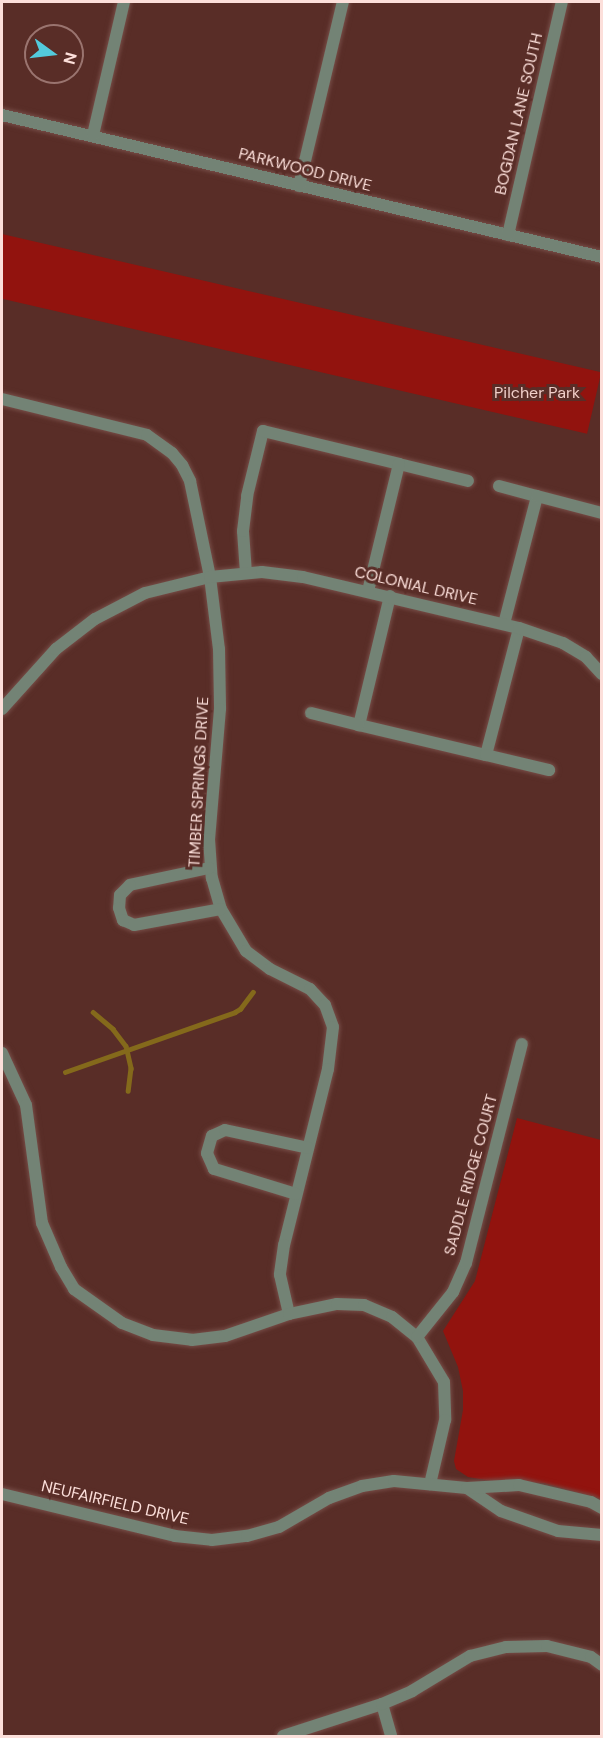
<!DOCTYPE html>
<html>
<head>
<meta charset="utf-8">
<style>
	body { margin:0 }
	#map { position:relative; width:603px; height:1738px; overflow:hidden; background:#592d27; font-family:"DM Sans",sans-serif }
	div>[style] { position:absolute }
	.green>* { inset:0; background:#92130e; transform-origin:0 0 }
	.stream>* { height:4.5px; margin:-2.25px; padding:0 2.25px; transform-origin:2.25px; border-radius:2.25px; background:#84691b }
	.roads { filter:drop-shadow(0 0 2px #764d47) drop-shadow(0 0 2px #764d47) }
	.street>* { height:12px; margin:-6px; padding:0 6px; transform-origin:6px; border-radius:6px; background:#738375 }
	span { translate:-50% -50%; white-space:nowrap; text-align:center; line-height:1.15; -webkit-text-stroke:6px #592d27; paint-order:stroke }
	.street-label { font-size:16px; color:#fcdfda }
	.park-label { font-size:16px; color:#f1cfc9 }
	.frame { position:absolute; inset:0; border:3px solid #fcdfda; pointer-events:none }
	.north { position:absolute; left:24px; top:24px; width:60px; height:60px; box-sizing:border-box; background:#592d27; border:2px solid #9a746f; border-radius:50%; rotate:105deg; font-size:16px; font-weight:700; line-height:24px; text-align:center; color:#fcdfda }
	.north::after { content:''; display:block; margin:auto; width:21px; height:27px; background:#53cadc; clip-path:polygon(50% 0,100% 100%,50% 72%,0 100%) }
</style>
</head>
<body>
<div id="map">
	<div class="green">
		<i style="left:2px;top:234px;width:615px;height:63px;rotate:13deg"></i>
		<i style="clip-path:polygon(517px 1118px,601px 1140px,601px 1499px,544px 1483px,492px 1481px,468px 1477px,456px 1469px,454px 1461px,463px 1410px,463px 1391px,458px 1367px,443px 1331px,475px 1281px)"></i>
	</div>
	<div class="stream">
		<i style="left:93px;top:1012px;width:26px;rotate:40deg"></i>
		<i style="left:113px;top:1029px;width:21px;rotate:53deg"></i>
		<i style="left:126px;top:1046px;width:23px;rotate:77deg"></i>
		<i style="left:131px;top:1068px;width:23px;rotate:97deg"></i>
		<i style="left:65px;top:1072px;width:180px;rotate:-19.4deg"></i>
		<i style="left:235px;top:1012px;width:6px;rotate:-31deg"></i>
		<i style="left:240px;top:1009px;width:21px;rotate:-53deg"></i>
	</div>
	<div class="roads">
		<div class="street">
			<i style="left:2px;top:115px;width:617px;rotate:13.32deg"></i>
			<i style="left:93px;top:135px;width:137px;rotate:-76.9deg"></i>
			<i style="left:299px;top:186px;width:189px;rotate:-76.6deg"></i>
			<i style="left:508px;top:235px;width:239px;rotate:-77deg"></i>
			<i style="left:2px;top:399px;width:149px;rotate:13.9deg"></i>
			<i style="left:147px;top:435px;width:31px;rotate:36deg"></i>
			<i style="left:172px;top:453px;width:16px;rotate:50deg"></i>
			<i style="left:182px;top:465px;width:18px;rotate:63deg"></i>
			<i style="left:190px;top:481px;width:98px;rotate:78.2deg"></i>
			<i style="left:210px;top:577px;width:73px;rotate:82.9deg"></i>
			<i style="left:219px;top:649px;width:60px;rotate:89deg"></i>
			<i style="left:220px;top:709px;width:130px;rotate:94.8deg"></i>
			<i style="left:209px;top:839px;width:39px;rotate:86deg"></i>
			<i style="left:212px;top:878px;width:32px;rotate:74deg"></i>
			<i style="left:221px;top:909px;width:49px;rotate:59.2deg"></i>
			<i style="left:246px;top:951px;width:30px;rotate:37deg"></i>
			<i style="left:270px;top:969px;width:45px;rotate:26.6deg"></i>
			<i style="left:310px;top:989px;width:22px;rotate:47deg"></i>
			<i style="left:325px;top:1005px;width:23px;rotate:70deg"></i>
			<i style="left:333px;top:1027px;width:42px;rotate:96.8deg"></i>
			<i style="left:328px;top:1069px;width:181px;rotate:104deg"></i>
			<i style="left:284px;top:1245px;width:30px;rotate:98deg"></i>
			<i style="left:280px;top:1275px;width:40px;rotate:77deg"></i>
			<i style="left:399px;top:464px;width:71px;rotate:13.8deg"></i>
			<i style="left:499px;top:486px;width:39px;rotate:15deg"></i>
			<i style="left:246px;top:573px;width:42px;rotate:-94.1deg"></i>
			<i style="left:243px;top:531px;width:35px;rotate:-83deg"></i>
			<i style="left:247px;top:496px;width:67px;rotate:-76.2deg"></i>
			<i style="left:263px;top:431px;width:140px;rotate:13.6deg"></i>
			<i style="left:399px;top:464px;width:131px;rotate:103.7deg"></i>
			<i style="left:390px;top:596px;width:133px;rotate:103.5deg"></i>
			<i style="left:359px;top:725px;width:130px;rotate:13.3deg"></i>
			<i style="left:486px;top:755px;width:131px;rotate:-75.4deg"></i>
			<i style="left:504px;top:624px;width:132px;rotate:-75.5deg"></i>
			<i style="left:537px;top:496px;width:67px;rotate:14.7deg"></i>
			<i style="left:2px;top:709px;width:81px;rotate:-48deg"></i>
			<i style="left:56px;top:649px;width:49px;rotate:-37.6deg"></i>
			<i style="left:95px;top:619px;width:56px;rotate:-27.5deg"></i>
			<i style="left:145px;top:593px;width:67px;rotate:-13.8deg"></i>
			<i style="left:210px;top:577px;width:52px;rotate:-5.5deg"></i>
			<i style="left:262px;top:572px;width:41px;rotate:7deg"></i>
			<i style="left:303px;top:577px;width:222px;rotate:13.3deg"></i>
			<i style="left:519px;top:628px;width:46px;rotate:18.8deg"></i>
			<i style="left:563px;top:643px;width:27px;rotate:31deg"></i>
			<i style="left:586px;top:657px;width:23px;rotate:47deg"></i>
			<i style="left:311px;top:713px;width:49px;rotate:14deg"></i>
			<i style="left:486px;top:755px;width:65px;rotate:13.4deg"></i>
			<i style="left:209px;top:868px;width:81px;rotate:167.9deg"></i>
			<i style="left:130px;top:885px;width:14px;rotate:135deg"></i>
			<i style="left:120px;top:895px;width:13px;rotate:94deg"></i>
			<i style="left:119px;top:908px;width:13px;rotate:72deg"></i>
			<i style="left:123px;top:920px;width:12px;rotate:24deg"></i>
			<i style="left:134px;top:925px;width:88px;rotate:-10.4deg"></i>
			<i style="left:2px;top:1053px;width:57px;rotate:65.2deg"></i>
			<i style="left:26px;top:1105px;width:119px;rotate:82.3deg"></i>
			<i style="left:42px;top:1223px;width:48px;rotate:66.6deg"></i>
			<i style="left:61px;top:1267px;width:26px;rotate:59deg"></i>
			<i style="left:74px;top:1289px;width:59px;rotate:35.3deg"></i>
			<i style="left:122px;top:1323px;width:33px;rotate:21deg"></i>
			<i style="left:153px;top:1335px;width:39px;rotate:7deg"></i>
			<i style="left:192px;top:1340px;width:33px;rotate:-7deg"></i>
			<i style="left:225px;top:1336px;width:68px;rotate:-19deg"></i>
			<i style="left:289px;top:1314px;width:49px;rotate:-11.8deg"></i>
			<i style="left:337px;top:1304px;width:27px;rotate:2deg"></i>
			<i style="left:364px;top:1305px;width:30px;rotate:23deg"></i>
			<i style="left:392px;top:1317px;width:32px;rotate:39deg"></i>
			<i style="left:417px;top:1337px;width:52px;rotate:59deg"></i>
			<i style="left:444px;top:1382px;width:38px;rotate:88deg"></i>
			<i style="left:445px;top:1420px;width:66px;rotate:103.2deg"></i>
			<i style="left:296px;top:1194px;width:86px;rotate:-163deg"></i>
			<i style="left:214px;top:1169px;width:17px;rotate:-114deg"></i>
			<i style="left:207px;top:1153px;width:18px;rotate:-74deg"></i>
			<i style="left:212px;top:1136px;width:14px;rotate:-25deg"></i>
			<i style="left:225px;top:1130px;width:85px;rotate:12.2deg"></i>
			<i style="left:417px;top:1337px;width:58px;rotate:-51.3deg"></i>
			<i style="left:453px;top:1292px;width:32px;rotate:-66deg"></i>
			<i style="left:466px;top:1263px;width:226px;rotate:-75.7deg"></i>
			<i style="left:467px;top:1488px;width:41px;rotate:34.1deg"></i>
			<i style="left:501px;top:1511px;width:60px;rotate:19.3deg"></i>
			<i style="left:558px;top:1531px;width:44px;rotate:5.2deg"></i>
			<i style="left:2px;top:1494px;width:178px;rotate:13.6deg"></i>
			<i style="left:175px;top:1536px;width:37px;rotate:6deg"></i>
			<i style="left:212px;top:1540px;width:35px;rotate:-7deg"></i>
			<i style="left:247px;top:1536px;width:33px;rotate:-16deg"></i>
			<i style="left:279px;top:1527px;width:58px;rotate:-30.1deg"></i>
			<i style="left:329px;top:1498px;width:35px;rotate:-20deg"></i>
			<i style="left:362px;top:1486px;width:32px;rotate:-9deg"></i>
			<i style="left:394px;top:1481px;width:73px;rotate:5.5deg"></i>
			<i style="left:467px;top:1488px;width:52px;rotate:-3.3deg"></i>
			<i style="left:519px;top:1485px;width:74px;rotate:13.3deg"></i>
			<i style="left:591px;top:1502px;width:13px;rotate:29deg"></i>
			<i style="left:382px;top:1704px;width:33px;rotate:74deg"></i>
			<i style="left:283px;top:1736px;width:104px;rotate:-17.9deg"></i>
			<i style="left:382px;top:1704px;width:33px;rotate:-23deg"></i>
			<i style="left:412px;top:1691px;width:68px;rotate:-31.1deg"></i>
			<i style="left:470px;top:1656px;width:37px;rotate:-14deg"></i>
			<i style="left:506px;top:1647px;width:41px;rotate:-1.4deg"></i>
			<i style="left:547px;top:1646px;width:45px;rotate:14deg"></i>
			<i style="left:591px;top:1657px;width:14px;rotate:36deg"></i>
		</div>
	</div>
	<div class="street-label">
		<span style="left:519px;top:114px;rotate:-77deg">BOGDAN LANE SOUTH</span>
		<span style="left:305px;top:170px;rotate:14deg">PARKWOOD DRIVE</span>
		<span style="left:416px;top:586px;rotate:13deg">COLONIAL DRIVE</span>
		<span style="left:199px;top:782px;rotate:-87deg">TIMBER SPRINGS DRIVE</span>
		<span style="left:471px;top:1175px;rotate:-75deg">SADDLE RIDGE COURT</span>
		<span style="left:115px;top:1503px;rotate:13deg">NEUFAIRFIELD DRIVE</span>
	</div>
	<div class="park-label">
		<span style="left:537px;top:393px">Pilcher Park</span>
	</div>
	<div class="frame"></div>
	<div class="north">N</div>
</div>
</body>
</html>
